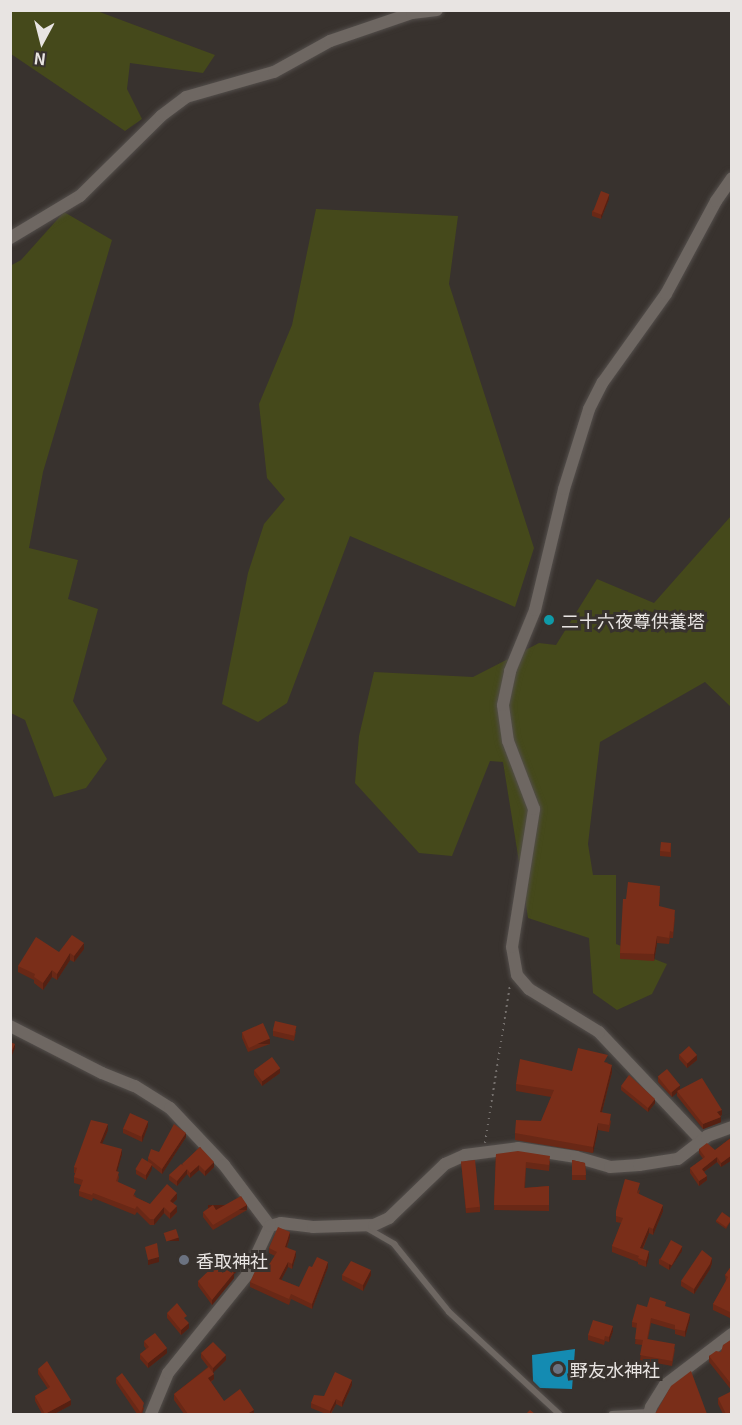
<!DOCTYPE html>
<html>
<head>
<meta charset="utf-8">
<style>
	body { margin:0 }
	#map { position:relative; width:742px; height:1425px; overflow:hidden; background:#38322e; font-family:Georgia,"Noto Sans JP",serif }
	div>[style] { position:absolute }
	.green>* { inset:0; background:#45491b }
	.water>* { inset:0; background:#148bb2 }
	.path>* { height:2px; margin-top:-1px; transform-origin:0; background:repeating-linear-gradient(90deg,#75706d 0 1.5px,transparent 0 6px) }
	.roads { filter:drop-shadow(0 0 2px #534e4b) drop-shadow(0 0 2px #534e4b) }
	.service>* { height:6px; margin:-3px; padding:0 3px; transform-origin:3px; border-radius:3px; background:#6e6762 }
	.minor>* { height:12px; margin:-6px; padding:0 6px; transform-origin:6px; border-radius:6px; background:#6e6762 }
	.wall>* { inset:0; background:#692816 }
	.shaded-wall>* { inset:0; background:#552012; transform-origin:0 0 }
	.building>* { inset:0; background:#7a2e19; transform-origin:0 0 }
	.dots>* { width:16px; height:16px; translate:-50% -50%; box-sizing:border-box; border:3px solid #38322e; border-radius:50% }
	span { translate:-50% -50%; white-space:nowrap; text-align:center; line-height:1.15; -webkit-text-stroke:6px #38322e; paint-order:stroke }
	.poi-label { font-size:18px; color:#e8e4e2 }
	.left { translate:0 -50%; text-align:left }
	.frame { position:absolute; inset:0; border:12px solid #e8e4e2; pointer-events:none }
	.north { position:absolute; left:12px; top:12px; width:60px; height:60px; -webkit-text-stroke:4px #38322e; paint-order:stroke; rotate:187deg; font-size:16px; font-weight:700; line-height:24px; text-align:center; color:#e8e4e2 }
	.north::after { content:''; display:block; margin:auto; width:21px; height:27px; background:#e8e4e2; clip-path:polygon(50% 0,100% 100%,50% 72%,0 100%) }
</style>
</head>
<body>
<div id="map">
	<div class="green">
		<i style="clip-path:polygon(10px 11px,97px 11px,215px 55px,203px 73px,130px 63px,127px 89px,142px 119px,125px 131px,11px 54px)"></i>
		<i style="clip-path:polygon(316px 209px,458px 216px,449px 284px,534px 548px,515px 607px,350px 536px,287px 703px,258px 722px,222px 704px,248px 573px,264px 524px,285px 499px,267px 478px,259px 404px,292px 325px)"></i>
		<i style="clip-path:polygon(64px 212px,112px 240px,43px 472px,29px 548px,78px 560px,68px 599px,98px 609px,73px 701px,107px 759px,86px 788px,54px 797px,25px 720px,11px 713px,10px 266px,21px 260px)"></i>
		<i style="clip-path:polygon(731px 516px,731px 707px,705px 682px,600px 742px,588px 844px,593px 875px,616px 875px,616px 944px,667px 964px,652px 994px,617px 1010px,593px 993px,589px 938px,528px 918px,503px 762px,490px 761px,452px 856px,419px 853px,355px 783px,359px 736px,374px 672px,473px 677px,539px 643px,556px 645px,597px 579px,654px 603px)"></i>
	</div>
	<div class="water">
		<i style="clip-path:polygon(575px 1349px,572px 1389px,540px 1388px,533px 1381px,532px 1355px)"></i>
	</div>
	<div class="path">
		<i style="left:485px;top:1143px;width:160px;rotate:-81deg"></i>
	</div>
	<div class="roads">
		<div class="service">
			<i style="left:365px;top:1227px;width:34px;rotate:30deg"></i>
			<i style="left:394px;top:1244px;width:87px;rotate:51deg"></i>
			<i style="left:449px;top:1312px;width:150px;rotate:42.8deg"></i>
			<i style="left:612px;top:1414px;width:37px;rotate:-3deg"></i>
		</div>
		<div class="minor">
			<i style="left:10px;top:238px;width:82px;rotate:-31deg"></i>
			<i style="left:80px;top:196px;width:114px;rotate:-44.6deg"></i>
			<i style="left:161px;top:116px;width:31px;rotate:-37deg"></i>
			<i style="left:186px;top:97px;width:91px;rotate:-15.9deg"></i>
			<i style="left:274px;top:72px;width:64px;rotate:-29deg"></i>
			<i style="left:330px;top:41px;width:87px;rotate:-18.9deg"></i>
			<i style="left:412px;top:13px;width:25px;rotate:-7deg"></i>
			<i style="left:10px;top:1026px;width:103px;rotate:27.1deg"></i>
			<i style="left:102px;top:1073px;width:35px;rotate:22deg"></i>
			<i style="left:135px;top:1086px;width:41px;rotate:32.2deg"></i>
			<i style="left:170px;top:1108px;width:79px;rotate:46.5deg"></i>
			<i style="left:224px;top:1165px;width:76px;rotate:53deg"></i>
			<i style="left:702px;top:1141px;width:150px;rotate:-133.4deg"></i>
			<i style="left:599px;top:1032px;width:82px;rotate:-148.4deg"></i>
			<i style="left:529px;top:989px;width:18px;rotate:-131deg"></i>
			<i style="left:517px;top:975px;width:28px;rotate:-100deg"></i>
			<i style="left:512px;top:947px;width:140px;rotate:-80.9deg"></i>
			<i style="left:534px;top:809px;width:73px;rotate:-110.9deg"></i>
			<i style="left:508px;top:741px;width:36px;rotate:-98deg"></i>
			<i style="left:503px;top:705px;width:35px;rotate:-78deg"></i>
			<i style="left:510px;top:671px;width:66px;rotate:-67.7deg"></i>
			<i style="left:535px;top:610px;width:124px;rotate:-76.5deg"></i>
			<i style="left:564px;top:489px;width:84px;rotate:-72.6deg"></i>
			<i style="left:589px;top:409px;width:30px;rotate:-63deg"></i>
			<i style="left:603px;top:382px;width:108px;rotate:-54.4deg"></i>
			<i style="left:666px;top:294px;width:106px;rotate:-61.7deg"></i>
			<i style="left:716px;top:201px;width:28px;rotate:-55deg"></i>
			<i style="left:151px;top:1414px;width:44px;rotate:-67.5deg"></i>
			<i style="left:168px;top:1373px;width:126px;rotate:-51.1deg"></i>
			<i style="left:247px;top:1275px;width:54px;rotate:-64.9deg"></i>
			<i style="left:270px;top:1226px;width:11px;rotate:-15deg"></i>
			<i style="left:281px;top:1223px;width:32px;rotate:7deg"></i>
			<i style="left:313px;top:1227px;width:61px;rotate:-1.9deg"></i>
			<i style="left:374px;top:1225px;width:17px;rotate:-25deg"></i>
			<i style="left:389px;top:1218px;width:78px;rotate:-44deg"></i>
			<i style="left:445px;top:1164px;width:22px;rotate:-24deg"></i>
			<i style="left:465px;top:1155px;width:53px;rotate:-7.5deg"></i>
			<i style="left:518px;top:1148px;width:59px;rotate:8.8deg"></i>
			<i style="left:576px;top:1157px;width:35px;rotate:16deg"></i>
			<i style="left:610px;top:1167px;width:29px;rotate:-4deg"></i>
			<i style="left:639px;top:1165px;width:39px;rotate:-9deg"></i>
			<i style="left:678px;top:1159px;width:37px;rotate:-38deg"></i>
			<i style="left:707px;top:1136px;width:27px;rotate:-20deg"></i>
			<i style="left:649px;top:1414px;width:7px;rotate:-74deg"></i>
			<i style="left:651px;top:1407px;width:26px;rotate:-58deg"></i>
			<i style="left:665px;top:1385px;width:84px;rotate:-37.3deg"></i>
		</div>
	</div>
	<div class="wall">
		<i style="clip-path:polygon(609px 199px,601px 219px,592px 216px,592px 211px)"></i>
		<i style="clip-path:polygon(671px 843px,671px 857px,660px 856px,660px 851px)"></i>
		<i style="clip-path:polygon(660px 893px,659px 906px,675px 917px,673px 938px,670px 938px,669px 944px,657px 943px,654px 961px,620px 959px,620px 953px,626px 899px)"></i>
		<i style="clip-path:polygon(84px 949px,74px 962px,70px 960px,57px 980px,52px 977px,43px 990px,34px 983px,34px 980px,18px 972px,18px 966px,59px 952px)"></i>
		<i style="clip-path:polygon(273px 1031px,296px 1031px,294px 1041px,273px 1036px)"></i>
		<i style="clip-path:polygon(242px 1033px,270px 1044px,248px 1052px,242px 1038px)"></i>
		<i style="clip-path:polygon(679px 1054px,697px 1060px,687px 1068px,679px 1059px)"></i>
		<i style="clip-path:polygon(608px 1062px,607px 1063px,612px 1072px,602px 1112px,611px 1121px,609px 1132px,598px 1130px,593px 1153px,515px 1140px,515px 1133px,541px 1121px,551px 1097px,516px 1091px,516px 1084px,572px 1071px)"></i>
		<i style="clip-path:polygon(254px 1070px,280px 1073px,262px 1086px,254px 1075px)"></i>
		<i style="clip-path:polygon(658px 1077px,722px 1115px,720px 1116px,721px 1122px,703px 1129px,677px 1096px,677px 1092px,672px 1097px,658px 1082px)"></i>
		<i style="clip-path:polygon(621px 1086px,655px 1103px,648px 1112px,621px 1090px)"></i>
		<i style="clip-path:polygon(148px 1126px,142px 1142px,123px 1133px,123px 1128px)"></i>
		<i style="clip-path:polygon(108px 1130px,102px 1144px,122px 1154px,117px 1171px,119px 1177px,118px 1182px,136px 1196px,135px 1197px,150px 1204px,177px 1199px,173px 1203px,177px 1212px,170px 1219px,164px 1213px,154px 1225px,150px 1225px,137px 1212px,135px 1215px,93px 1198px,92px 1201px,79px 1196px,79px 1191px,81px 1185px,74px 1183px,74px 1177px,75px 1173px,74px 1173px,74px 1167px)"></i>
		<i style="clip-path:polygon(186px 1137px,162px 1174px,152px 1166px,152px 1169px,146px 1180px,136px 1174px,136px 1169px,148px 1162px,148px 1158px)"></i>
		<i style="clip-path:polygon(732px 1137px,732px 1160px,721px 1167px,717px 1162px,704px 1172px,707px 1180px,699px 1186px,690px 1173px,690px 1168px,703px 1159px,699px 1153px,699px 1149px,715px 1150px)"></i>
		<i style="clip-path:polygon(200px 1147px,214px 1167px,205px 1176px,199px 1170px,190px 1178px,187px 1174px,177px 1186px,169px 1180px,169px 1175px,182px 1165px)"></i>
		<i style="clip-path:polygon(496px 1154px,550px 1161px,549px 1171px,526px 1168px,525px 1188px,549px 1186px,549px 1211px,494px 1210px)"></i>
		<i style="clip-path:polygon(572px 1160px,585px 1163px,586px 1180px,572px 1180px)"></i>
		<i style="clip-path:polygon(461px 1161px,480px 1207px,480px 1212px,466px 1213px)"></i>
		<i style="clip-path:polygon(640px 1189px,639px 1194px,663px 1211px,653px 1235px,649px 1233px,643px 1249px,649px 1257px,646px 1267px,638px 1264px,638px 1262px,612px 1252px,612px 1246px,621px 1223px,616px 1222px,616px 1211px)"></i>
		<i style="clip-path:polygon(216px 1210px,247px 1210px,213px 1230px,203px 1217px,203px 1212px)"></i>
		<i style="clip-path:polygon(732px 1219px,726px 1229px,716px 1222px,716px 1220px)"></i>
		<i style="clip-path:polygon(290px 1237px,287px 1247px,296px 1256px,292px 1269px,288px 1267px,281px 1280px,299px 1287px,312px 1267px,328px 1267px,312px 1309px,291px 1299px,289px 1305px,250px 1287px,250px 1282px,265px 1271px,275px 1256px,269px 1253px,269px 1248px)"></i>
		<i style="clip-path:polygon(682px 1251px,669px 1270px,659px 1264px,659px 1259px)"></i>
		<i style="clip-path:polygon(712px 1263px,710px 1269px,694px 1294px,681px 1286px,681px 1281px)"></i>
		<i style="clip-path:polygon(732px 1265px,732px 1319px,713px 1310px,713px 1304px,726px 1282px,725px 1275px)"></i>
		<i style="clip-path:polygon(236px 1272px,234px 1274px,234px 1278px,212px 1305px,198px 1286px,198px 1281px)"></i>
		<i style="clip-path:polygon(342px 1275px,371px 1275px,363px 1291px,342px 1280px)"></i>
		<i style="clip-path:polygon(647px 1307px,666px 1307px,690px 1319px,685px 1337px,675px 1334px,675px 1330px,651px 1323px,648px 1339px,675px 1349px,672px 1366px,640px 1360px,642px 1345px,635px 1344px,637px 1328px,632px 1327px,632px 1322px)"></i>
		<i style="clip-path:polygon(167px 1313px,187px 1321px,189px 1328px,181px 1335px,167px 1318px)"></i>
		<i style="clip-path:polygon(613px 1331px,609px 1342px,605px 1341px,604px 1345px,588px 1340px,588px 1335px)"></i>
		<i style="clip-path:polygon(732px 1339px,732px 1391px,709px 1362px,709px 1356px,721px 1352px)"></i>
		<i style="clip-path:polygon(144px 1341px,167px 1353px,148px 1368px,140px 1359px,140px 1354px,146px 1349px,144px 1346px)"></i>
		<i style="clip-path:polygon(201px 1353px,226px 1360px,213px 1372px,214px 1379px,211px 1382px,224px 1401px,254px 1414px,184px 1414px,174px 1400px,174px 1394px,208px 1367px,201px 1358px)"></i>
		<i style="clip-path:polygon(38px 1369px,71px 1405px,54px 1414px,42px 1414px,35px 1401px,35px 1396px,48px 1389px,38px 1374px)"></i>
		<i style="clip-path:polygon(116px 1378px,144px 1408px,142px 1414px,137px 1414px,116px 1383px)"></i>
		<i style="clip-path:polygon(352px 1385px,342px 1407px,336px 1404px,331px 1414px,326px 1414px,311px 1408px,311px 1403px,324px 1396px)"></i>
		<i style="clip-path:polygon(718px 1398px,732px 1414px,723px 1414px,718px 1404px)"></i>
	</div>
	<div class="shaded-wall">
		<i style="clip-path:polygon(609px 194px,609px 199px,601px 219px,601px 214px)"></i>
		<i style="clip-path:polygon(657px 936px,657px 943px,654px 961px,654px 954px)"></i>
		<i style="clip-path:polygon(84px 943px,84px 949px,74px 962px,74px 956px)"></i>
		<i style="clip-path:polygon(70px 953px,70px 960px,57px 980px,57px 974px)"></i>
		<i style="clip-path:polygon(52px 970px,52px 977px,43px 990px,43px 983px)"></i>
		<i style="left:270px;top:1039px;width:5px;height:23px;rotate:90deg"></i>
		<i style="clip-path:polygon(15px 1044px,15px 1048px,10px 1060px,10px 1055px)"></i>
		<i style="clip-path:polygon(697px 1055px,697px 1060px,687px 1068px,687px 1063px)"></i>
		<i style="clip-path:polygon(612px 1065px,612px 1072px,600px 1119px,600px 1112px)"></i>
		<i style="clip-path:polygon(280px 1068px,280px 1073px,262px 1086px,262px 1081px)"></i>
		<i style="clip-path:polygon(680px 1085px,680px 1090px,672px 1097px,672px 1092px)"></i>
		<i style="clip-path:polygon(655px 1099px,655px 1103px,648px 1112px,648px 1108px)"></i>
		<i style="clip-path:polygon(722px 1110px,722px 1115px,717px 1117px,717px 1112px)"></i>
		<i style="clip-path:polygon(721px 1117px,721px 1122px,703px 1129px,703px 1124px)"></i>
		<i style="clip-path:polygon(148px 1121px,148px 1126px,142px 1142px,142px 1136px)"></i>
		<i style="clip-path:polygon(598px 1123px,598px 1130px,593px 1153px,593px 1147px)"></i>
		<i style="clip-path:polygon(108px 1124px,108px 1130px,100px 1149px,100px 1143px)"></i>
		<i style="clip-path:polygon(186px 1133px,186px 1137px,162px 1174px,162px 1169px)"></i>
		<i style="clip-path:polygon(122px 1149px,122px 1154px,116px 1176px,116px 1171px)"></i>
		<i style="clip-path:polygon(732px 1155px,732px 1160px,721px 1167px,721px 1163px)"></i>
		<i style="clip-path:polygon(717px 1157px,717px 1162px,702px 1173px,702px 1169px)"></i>
		<i style="clip-path:polygon(214px 1162px,214px 1167px,205px 1176px,205px 1171px)"></i>
		<i style="clip-path:polygon(152px 1164px,152px 1169px,146px 1180px,146px 1175px)"></i>
		<i style="clip-path:polygon(199px 1165px,199px 1170px,190px 1178px,190px 1173px)"></i>
		<i style="clip-path:polygon(187px 1169px,187px 1174px,177px 1186px,177px 1181px)"></i>
		<i style="clip-path:polygon(707px 1176px,707px 1180px,699px 1186px,699px 1181px)"></i>
		<i style="clip-path:polygon(177px 1193px,177px 1199px,170px 1206px,170px 1201px)"></i>
		<i style="left:247px;top:1205px;width:5px;height:39px;rotate:90deg"></i>
		<i style="clip-path:polygon(663px 1205px,663px 1211px,653px 1235px,653px 1229px)"></i>
		<i style="clip-path:polygon(177px 1206px,177px 1212px,170px 1219px,170px 1213px)"></i>
		<i style="clip-path:polygon(164px 1207px,164px 1213px,154px 1225px,154px 1219px)"></i>
		<i style="clip-path:polygon(649px 1227px,649px 1233px,640px 1254px,640px 1248px)"></i>
		<i style="clip-path:polygon(290px 1232px,290px 1237px,285px 1252px,285px 1247px)"></i>
		<i style="left:179px;top:1238px;width:3px;height:13px;rotate:90deg"></i>
		<i style="clip-path:polygon(682px 1246px,682px 1251px,669px 1270px,669px 1265px)"></i>
		<i style="clip-path:polygon(296px 1251px,296px 1256px,292px 1269px,292px 1264px)"></i>
		<i style="clip-path:polygon(649px 1251px,649px 1257px,646px 1267px,646px 1261px)"></i>
		<i style="clip-path:polygon(159px 1257px,159px 1262px,148px 1265px,148px 1260px)"></i>
		<i style="clip-path:polygon(712px 1258px,712px 1263px,710px 1269px,694px 1294px,694px 1289px)"></i>
		<i style="clip-path:polygon(288px 1262px,288px 1267px,279px 1284px,279px 1279px)"></i>
		<i style="clip-path:polygon(328px 1262px,328px 1267px,312px 1309px,312px 1304px)"></i>
		<i style="clip-path:polygon(236px 1267px,236px 1272px,234px 1274px,234px 1278px,212px 1305px,212px 1300px,232px 1271px)"></i>
		<i style="clip-path:polygon(371px 1270px,371px 1275px,363px 1291px,363px 1285px)"></i>
		<i style="clip-path:polygon(690px 1314px,690px 1319px,685px 1337px,685px 1331px)"></i>
		<i style="clip-path:polygon(189px 1323px,189px 1328px,181px 1335px,181px 1330px)"></i>
		<i style="clip-path:polygon(613px 1326px,613px 1331px,609px 1342px,609px 1337px)"></i>
		<i style="clip-path:polygon(167px 1348px,167px 1353px,148px 1368px,148px 1363px)"></i>
		<i style="clip-path:polygon(226px 1355px,226px 1360px,213px 1373px,213px 1368px)"></i>
		<i style="clip-path:polygon(214px 1374px,214px 1379px,208px 1383px,208px 1378px)"></i>
		<i style="clip-path:polygon(352px 1380px,352px 1385px,342px 1407px,342px 1402px)"></i>
		<i style="clip-path:polygon(336px 1399px,336px 1404px,330px 1414px,330px 1411px)"></i>
		<i style="clip-path:polygon(71px 1400px,71px 1405px,54px 1414px,45px 1414px)"></i>
		<i style="clip-path:polygon(254px 1410px,254px 1414px,247px 1414px)"></i>
	</div>
	<div class="building">
		<i style="left:601px;top:191px;width:9px;height:22px;rotate:21deg"></i>
		<i style="left:661px;top:842px;width:10px;height:9px;rotate:6deg"></i>
		<i style="clip-path:polygon(628px 882px,660px 886px,659px 906px,675px 910px,673px 932px,670px 931px,669px 938px,657px 936px,654px 954px,620px 953px,623px 899px,626px 899px)"></i>
		<i style="clip-path:polygon(72px 935px,84px 943px,74px 956px,70px 953px,57px 974px,52px 970px,43px 983px,34px 977px,35px 974px,18px 966px,36px 937px,59px 952px)"></i>
		<i style="left:275px;top:1021px;width:22px;height:10px;rotate:13deg"></i>
		<i style="left:263px;top:1023px;width:17px;height:23px;rotate:66deg"></i>
		<i style="clip-path:polygon(10px 1042px,15px 1044px,10px 1055px)"></i>
		<i style="left:689px;top:1046px;width:12px;height:13px;rotate:48deg"></i>
		<i style="clip-path:polygon(578px 1048px,608px 1055px,604px 1062px,612px 1065px,600px 1112px,611px 1114px,609px 1125px,598px 1123px,593px 1147px,515px 1133px,516px 1120px,541px 1121px,554px 1090px,516px 1084px,520px 1059px,572px 1071px)"></i>
		<i style="left:272px;top:1057px;width:14px;height:22px;rotate:54deg"></i>
		<i style="left:667px;top:1069px;width:21px;height:12px;rotate:51deg"></i>
		<i style="clip-path:polygon(629px 1075px,655px 1099px,648px 1108px,621px 1086px)"></i>
		<i style="clip-path:polygon(702px 1078px,722px 1110px,717px 1112px,721px 1117px,703px 1124px,677px 1091px)"></i>
		<i style="left:130px;top:1113px;width:20px;height:17px;rotate:24deg"></i>
		<i style="clip-path:polygon(91px 1120px,108px 1124px,100px 1143px,122px 1149px,116px 1171px,119px 1172px,116px 1181px,136px 1190px,133px 1196px,150px 1204px,167px 1184px,177px 1193px,170px 1201px,177px 1206px,170px 1213px,164px 1207px,154px 1219px,150px 1219px,137px 1206px,135px 1209px,93px 1193px,92px 1195px,79px 1191px,83px 1180px,74px 1177px,77px 1168px,74px 1167px)"></i>
		<i style="clip-path:polygon(174px 1124px,186px 1133px,162px 1169px,148px 1158px,151px 1149px,159px 1152px)"></i>
		<i style="clip-path:polygon(732px 1137px,732px 1155px,721px 1163px,717px 1157px,702px 1169px,707px 1176px,699px 1181px,690px 1168px,705px 1157px,699px 1149px,707px 1143px,715px 1150px)"></i>
		<i style="clip-path:polygon(200px 1147px,214px 1162px,205px 1171px,199px 1165px,190px 1173px,187px 1169px,177px 1181px,169px 1175px,181px 1164px,184px 1166px,182px 1164px)"></i>
		<i style="clip-path:polygon(518px 1151px,550px 1156px,549px 1165px,526px 1162px,524px 1188px,549px 1186px,549px 1205px,494px 1205px,496px 1154px)"></i>
		<i style="left:142px;top:1158px;width:12px;height:13px;rotate:31deg"></i>
		<i style="left:475px;top:1160px;width:47px;height:14px;rotate:84deg"></i>
		<i style="clip-path:polygon(572px 1160px,585px 1163px,586px 1175px,572px 1175px)"></i>
		<i style="clip-path:polygon(625px 1179px,640px 1183px,637px 1193px,663px 1205px,653px 1229px,649px 1227px,640px 1248px,649px 1251px,646px 1261px,638px 1258px,639px 1256px,612px 1246px,623px 1218px,616px 1216px,616px 1211px)"></i>
		<i style="clip-path:polygon(241px 1196px,247px 1205px,213px 1225px,203px 1212px,213px 1205px,216px 1210px)"></i>
		<i style="left:722px;top:1212px;width:12px;height:10px;rotate:35deg"></i>
		<i style="clip-path:polygon(278px 1227px,290px 1232px,285px 1247px,296px 1251px,292px 1264px,288px 1262px,279px 1279px,299px 1287px,309px 1266px,312px 1267px,317px 1257px,328px 1262px,312px 1304px,291px 1294px,289px 1299px,250px 1282px,257px 1267px,265px 1271px,277px 1252px,269px 1248px)"></i>
		<i style="left:176px;top:1229px;width:9px;height:13px;rotate:72deg"></i>
		<i style="left:671px;top:1240px;width:13px;height:22px;rotate:29deg"></i>
		<i style="clip-path:polygon(157px 1243px,159px 1257px,148px 1260px,145px 1247px)"></i>
		<i style="clip-path:polygon(702px 1250px,712px 1258px,710px 1264px,694px 1289px,681px 1281px)"></i>
		<i style="clip-path:polygon(224px 1256px,236px 1267px,232px 1271px,234px 1273px,212px 1300px,198px 1281px)"></i>
		<i style="clip-path:polygon(351px 1261px,371px 1270px,363px 1285px,342px 1275px)"></i>
		<i style="clip-path:polygon(732px 1265px,731px 1289px,732px 1313px,713px 1304px,728px 1277px,725px 1275px)"></i>
		<i style="clip-path:polygon(650px 1297px,666px 1302px,665px 1306px,690px 1314px,685px 1331px,675px 1329px,675px 1325px,651px 1318px,647px 1339px,675px 1344px,672px 1361px,640px 1355px,643px 1340px,635px 1339px,637px 1323px,632px 1322px,637px 1304px,647px 1307px)"></i>
		<i style="clip-path:polygon(177px 1303px,187px 1316px,184px 1318px,189px 1323px,181px 1330px,167px 1313px)"></i>
		<i style="clip-path:polygon(593px 1320px,613px 1326px,609px 1337px,605px 1336px,604px 1340px,588px 1335px)"></i>
		<i style="clip-path:polygon(155px 1333px,167px 1348px,148px 1363px,140px 1354px,149px 1347px,144px 1341px)"></i>
		<i style="clip-path:polygon(732px 1339px,732px 1385px,709px 1356px,716px 1351px,721px 1352px,723px 1345px)"></i>
		<i style="clip-path:polygon(213px 1342px,226px 1355px,213px 1368px,201px 1353px)"></i>
		<i style="clip-path:polygon(47px 1361px,71px 1400px,45px 1414px,35px 1396px,50px 1387px,38px 1369px)"></i>
		<i style="clip-path:polygon(209px 1367px,214px 1374px,208px 1378px,224px 1401px,240px 1389px,254px 1410px,247px 1414px,188px 1414px,174px 1394px)"></i>
		<i style="clip-path:polygon(691px 1371px,707px 1414px,655px 1414px,671px 1386px)"></i>
		<i style="clip-path:polygon(335px 1372px,352px 1380px,342px 1402px,336px 1399px,330px 1411px,311px 1403px,314px 1395px,324px 1396px)"></i>
		<i style="clip-path:polygon(122px 1373px,144px 1403px,141px 1413px,116px 1378px)"></i>
		<i style="clip-path:polygon(732px 1391px,732px 1412px,726px 1414px,718px 1398px)"></i>
		<i style="clip-path:polygon(530px 1410px,535px 1414px,526px 1414px)"></i>
	</div>
	<div class="dots">
		<i style="left:549px;top:620px;background:#0f9aa8"></i>
		<i style="left:184px;top:1260px;background:#6b7280"></i>
		<i style="left:558px;top:1369px;background:#6b7280"></i>
	</div>
	<div class="poi-label">
		<span class="left" style="left:561px;top:620px">二十六夜尊供養塔</span>
		<span class="left" style="left:196px;top:1260px">香取神社</span>
		<span class="left" style="left:570px;top:1369px">野友水神社</span>
	</div>
	<div class="frame"></div>
	<div class="north">N</div>
</div>
</body>
</html>
